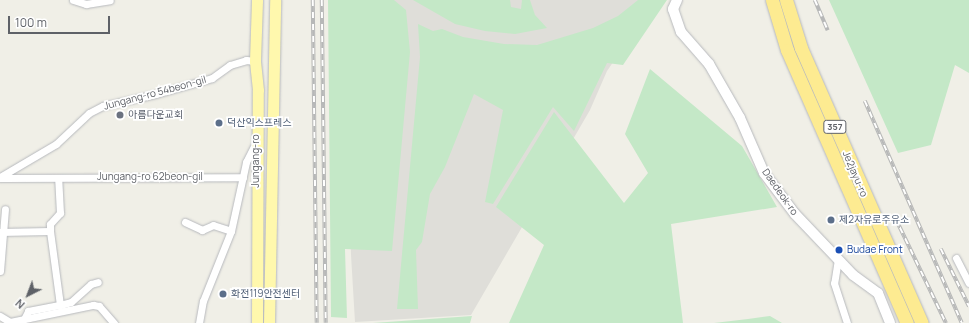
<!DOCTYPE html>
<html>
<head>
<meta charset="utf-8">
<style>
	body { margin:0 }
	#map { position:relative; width:969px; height:323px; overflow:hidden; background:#f0efe7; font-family:Manrope,"Noto Sans KR",sans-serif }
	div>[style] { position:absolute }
	.industrial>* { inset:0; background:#dfded9 }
	.green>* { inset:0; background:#c4e8c7 }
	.roads { filter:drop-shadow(0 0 1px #b7b9bd) drop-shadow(0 0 1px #b7b9bd) }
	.street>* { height:7px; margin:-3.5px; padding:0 3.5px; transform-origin:3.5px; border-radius:3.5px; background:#fff }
	.secondary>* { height:10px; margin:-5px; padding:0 5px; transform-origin:5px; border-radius:5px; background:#fff }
	.primary>* { height:11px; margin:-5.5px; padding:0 5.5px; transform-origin:5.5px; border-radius:5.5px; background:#fff8ad }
	.highway>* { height:13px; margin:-6.5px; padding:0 6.5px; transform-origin:6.5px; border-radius:6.5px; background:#fdeb91 }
	.rail>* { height:3.5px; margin-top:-1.75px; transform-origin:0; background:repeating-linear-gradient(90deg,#fff 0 6px,#b7b8b8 0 12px); box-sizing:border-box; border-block:1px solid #b7b8b8 }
	.dots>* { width:11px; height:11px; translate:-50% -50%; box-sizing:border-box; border:2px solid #fff; border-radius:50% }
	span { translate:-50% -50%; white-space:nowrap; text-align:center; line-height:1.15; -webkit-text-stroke:3.5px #fff; paint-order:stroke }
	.shield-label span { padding:1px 3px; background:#fff; border:1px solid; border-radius:3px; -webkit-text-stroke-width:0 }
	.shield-label { font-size:9px; color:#5e6167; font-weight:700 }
	.street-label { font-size:10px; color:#5e6167 }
	.worship-label { font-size:10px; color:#5b616d }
	.left { translate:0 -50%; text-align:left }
	.service-label { font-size:10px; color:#4e5e75 }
	.transit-label { font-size:10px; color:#164399 }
	.north { position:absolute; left:8px; top:275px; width:40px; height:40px; -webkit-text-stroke:3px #fff; paint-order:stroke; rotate:222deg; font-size:11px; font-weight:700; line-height:16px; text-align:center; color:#5e6167 }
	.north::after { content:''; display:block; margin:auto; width:14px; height:18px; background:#5e6167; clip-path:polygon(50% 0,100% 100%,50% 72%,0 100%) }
	.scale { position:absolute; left:8px; top:16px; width:102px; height:18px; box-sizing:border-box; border:2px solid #5e6167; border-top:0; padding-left:5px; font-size:12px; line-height:14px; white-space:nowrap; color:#5e6167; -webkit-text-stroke:3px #fff; paint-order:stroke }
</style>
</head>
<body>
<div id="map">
	<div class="industrial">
		<i style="clip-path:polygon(343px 0,656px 0,607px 71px,590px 110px,471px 315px,355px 322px,351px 255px)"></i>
	</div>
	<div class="green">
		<i style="clip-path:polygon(328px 0,394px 0,406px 10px,410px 52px,392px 251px,345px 249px,347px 318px,331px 317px)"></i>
		<i style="clip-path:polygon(413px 0,510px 0,511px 7px,521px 9px,522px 0,530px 0,535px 15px,547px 28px,515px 34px,485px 31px,455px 24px)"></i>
		<i style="clip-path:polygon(638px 0,667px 0,623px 65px,607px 63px,574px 131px,553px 107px,493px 204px,485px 202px,503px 110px,474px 94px,445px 167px,430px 194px,422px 242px,416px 250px,418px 309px,397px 309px,420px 57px,418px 24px,433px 31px,442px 29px,463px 37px,504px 44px,537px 45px,593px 28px,618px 16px)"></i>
		<i style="clip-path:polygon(829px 0,969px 0,969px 73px,955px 65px,931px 145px,898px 153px)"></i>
		<i style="clip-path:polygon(650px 69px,742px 146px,777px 207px,671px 224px,683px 323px,509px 323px,544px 245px,496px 207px,554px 112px,624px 203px,648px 173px,625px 134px)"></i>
		<i style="clip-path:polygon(472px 316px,470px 323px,373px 323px)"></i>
		<i style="clip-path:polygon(770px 316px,782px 323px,714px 323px,748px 319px)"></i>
	</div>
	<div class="roads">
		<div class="street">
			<i style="left:73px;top:0;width:14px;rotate:17deg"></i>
			<i style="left:86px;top:4px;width:24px;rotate:-9deg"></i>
			<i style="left:0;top:177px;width:65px;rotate:-30.5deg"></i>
			<i style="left:56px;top:144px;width:45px;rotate:-43.2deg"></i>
			<i style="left:89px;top:113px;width:16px;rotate:-27deg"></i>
			<i style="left:103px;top:106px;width:54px;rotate:-12.8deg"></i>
			<i style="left:156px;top:94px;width:58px;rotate:-15.9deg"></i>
			<i style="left:212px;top:78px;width:22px;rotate:-36deg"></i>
			<i style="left:230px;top:65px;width:17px;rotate:-17deg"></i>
			<i style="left:246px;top:60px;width:9px;rotate:6deg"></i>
			<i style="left:0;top:178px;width:243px;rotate:-0.2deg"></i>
			<i style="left:185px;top:222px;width:19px;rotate:25deg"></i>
			<i style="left:202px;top:230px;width:12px;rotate:-24deg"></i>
			<i style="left:213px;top:225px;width:19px;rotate:18deg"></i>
			<i style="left:0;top:232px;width:50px;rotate:-1.1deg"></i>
			<i style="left:956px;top:258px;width:28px;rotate:63deg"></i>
			<i style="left:838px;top:259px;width:24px;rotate:99deg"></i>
			<i style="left:834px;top:283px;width:42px;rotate:72deg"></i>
			<i style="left:0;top:271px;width:62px;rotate:-85.4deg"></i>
			<i style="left:60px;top:305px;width:11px;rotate:-15deg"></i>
			<i style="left:71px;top:302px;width:27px;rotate:-42deg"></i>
			<i style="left:91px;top:284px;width:7px;rotate:-16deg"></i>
			<i style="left:0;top:316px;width:12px;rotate:31deg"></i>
			<i style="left:10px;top:322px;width:85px;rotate:-11.6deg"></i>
			<i style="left:93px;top:305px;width:6px;rotate:9deg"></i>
			<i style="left:99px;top:306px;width:23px;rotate:49deg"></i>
			<i style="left:24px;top:319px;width:9px;rotate:-63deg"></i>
			<i style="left:28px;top:311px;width:33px;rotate:-11deg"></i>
			<i style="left:60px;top:305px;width:75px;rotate:-97.7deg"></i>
			<i style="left:50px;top:231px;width:7px;rotate:-90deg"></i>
			<i style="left:50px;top:224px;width:15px;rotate:-48deg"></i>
			<i style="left:60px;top:213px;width:35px;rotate:-93deg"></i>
			<i style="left:199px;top:323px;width:22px;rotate:-80deg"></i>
			<i style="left:203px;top:301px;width:75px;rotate:-68.2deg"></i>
			<i style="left:231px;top:231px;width:71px;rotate:-77.7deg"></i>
			<i style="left:246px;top:162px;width:22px;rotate:-63deg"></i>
		</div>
		<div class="secondary">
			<i style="left:677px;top:0;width:10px;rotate:114deg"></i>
			<i style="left:673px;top:9px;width:24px;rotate:71deg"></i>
			<i style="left:681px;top:32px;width:43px;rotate:48.8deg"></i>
			<i style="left:709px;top:64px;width:62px;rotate:60.1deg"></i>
			<i style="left:740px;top:118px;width:60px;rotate:66.4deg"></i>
			<i style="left:764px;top:173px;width:51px;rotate:52.9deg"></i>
			<i style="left:795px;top:214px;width:84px;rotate:46.4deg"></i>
			<i style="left:853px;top:275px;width:31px;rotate:36deg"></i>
			<i style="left:878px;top:293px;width:32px;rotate:68deg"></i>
		</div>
		<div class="primary">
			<i style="left:257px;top:323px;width:233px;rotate:-89.8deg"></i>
			<i style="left:258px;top:90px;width:29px;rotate:-96deg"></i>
			<i style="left:255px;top:61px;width:61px;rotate:-88.1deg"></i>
			<i style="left:269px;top:323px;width:323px;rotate:-88.9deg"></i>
		</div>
		<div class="highway">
			<i style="left:772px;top:0;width:52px;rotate:73.3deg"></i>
			<i style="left:787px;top:50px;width:298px;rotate:66.3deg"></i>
			<i style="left:786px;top:0;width:50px;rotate:72.6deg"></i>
			<i style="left:801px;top:48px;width:300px;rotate:66.3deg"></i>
		</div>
	</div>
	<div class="rail">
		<i style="left:313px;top:0;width:323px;rotate:89.3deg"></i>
		<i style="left:322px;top:0;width:323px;rotate:89.3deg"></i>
		<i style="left:815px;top:0;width:33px;rotate:67deg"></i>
		<i style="left:865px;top:101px;width:242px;rotate:66.4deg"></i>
		<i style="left:895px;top:217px;width:118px;rotate:64.3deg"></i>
		<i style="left:941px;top:249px;width:64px;rotate:63.8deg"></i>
	</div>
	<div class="dots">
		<i style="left:120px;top:115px;background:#6b7280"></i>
		<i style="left:219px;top:123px;background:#5c6f8a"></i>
		<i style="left:831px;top:220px;background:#5c6f8a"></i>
		<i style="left:839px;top:250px;background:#1a4fb4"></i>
		<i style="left:223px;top:294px;background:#5c6f8a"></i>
	</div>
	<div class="shield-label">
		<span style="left:835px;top:127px">357</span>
	</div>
	<div class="street-label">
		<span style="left:155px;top:93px;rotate:-15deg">Jungang-ro 54beon-gil</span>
		<span style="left:256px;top:161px;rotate:-90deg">Jungang-ro</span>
		<span style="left:855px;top:174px;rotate:67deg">Je2jayu-ro</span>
		<span style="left:150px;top:177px">Jungang-ro 62beon-gil</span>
		<span style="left:780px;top:192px;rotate:55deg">Daedeok-ro</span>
	</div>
	<div class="worship-label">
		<span class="left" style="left:128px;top:115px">아름다운교회</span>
	</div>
	<div class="service-label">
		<span class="left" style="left:227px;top:123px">덕산익스프레스</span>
		<span class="left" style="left:839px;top:220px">제2자유로주유소</span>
		<span class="left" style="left:231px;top:294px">화전119안전센터</span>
	</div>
	<div class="transit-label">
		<span class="left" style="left:847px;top:250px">Budae Front</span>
	</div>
	<div class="north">N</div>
	<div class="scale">100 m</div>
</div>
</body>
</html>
